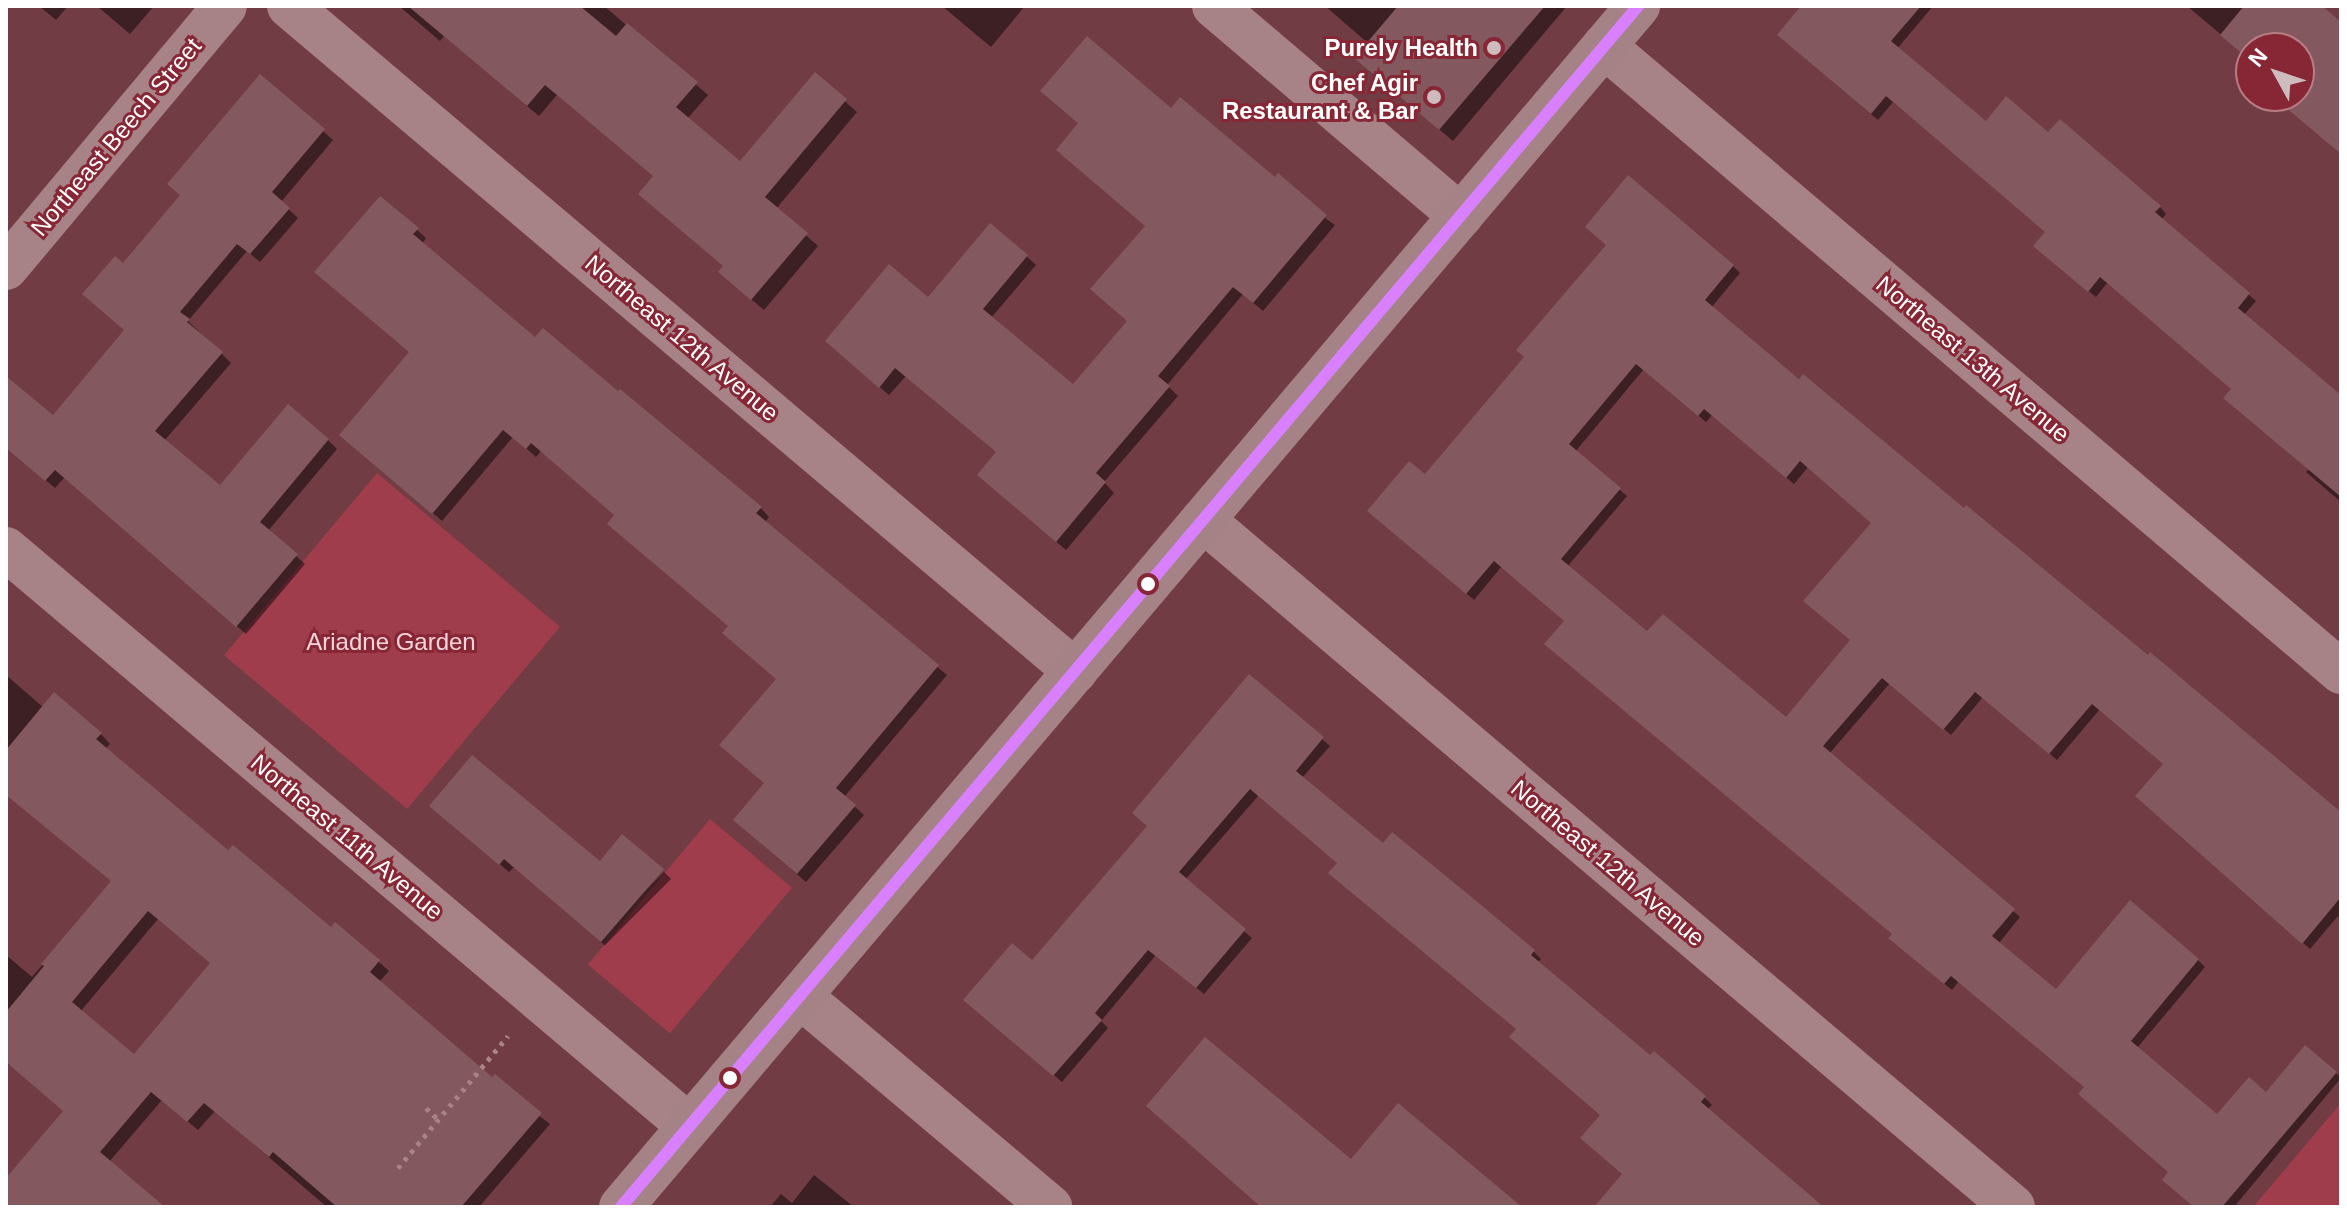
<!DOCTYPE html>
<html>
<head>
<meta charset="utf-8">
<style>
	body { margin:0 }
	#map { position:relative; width:2347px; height:1213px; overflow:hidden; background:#713c43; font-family:Helvetica,sans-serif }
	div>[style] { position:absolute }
	.green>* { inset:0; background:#9f3d4d; transform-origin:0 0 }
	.shadow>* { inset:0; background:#0007; transform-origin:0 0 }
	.building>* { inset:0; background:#83595f }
	.path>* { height:5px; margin-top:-2.5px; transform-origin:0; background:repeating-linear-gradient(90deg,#a78387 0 4px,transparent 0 10px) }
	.minor>* { height:44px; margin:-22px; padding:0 22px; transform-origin:22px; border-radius:22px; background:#a78387 }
	.major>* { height:44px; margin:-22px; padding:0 22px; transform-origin:22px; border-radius:22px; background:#a48286 }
	.bus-1>* { height:12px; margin:-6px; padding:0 6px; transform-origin:6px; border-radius:6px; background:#d880ff }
	.dots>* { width:22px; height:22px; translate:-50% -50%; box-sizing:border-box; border:4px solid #872634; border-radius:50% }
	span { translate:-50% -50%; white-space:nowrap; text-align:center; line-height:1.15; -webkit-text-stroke:6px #872634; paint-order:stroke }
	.poi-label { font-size:24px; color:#fff; font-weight:700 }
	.right { translate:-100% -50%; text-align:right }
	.street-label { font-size:24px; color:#fff }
	.park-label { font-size:24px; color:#f7d5db }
	.frame { position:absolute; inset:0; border:8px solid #fff; pointer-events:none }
	.north { position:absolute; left:2235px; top:32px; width:80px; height:80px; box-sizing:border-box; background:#872634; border:2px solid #b77d85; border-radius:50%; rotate:310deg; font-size:22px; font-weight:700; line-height:32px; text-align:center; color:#fff }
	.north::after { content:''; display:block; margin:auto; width:28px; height:36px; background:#cdbbbd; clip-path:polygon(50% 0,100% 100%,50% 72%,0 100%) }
</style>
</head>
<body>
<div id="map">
	<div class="green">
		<i style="left:377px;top:473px;width:239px;height:238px;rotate:40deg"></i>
		<i style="left:710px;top:819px;width:107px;height:190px;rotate:40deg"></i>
		<i style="clip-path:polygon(2341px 1103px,2341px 1207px,2253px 1207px)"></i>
	</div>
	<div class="shadow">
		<i style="clip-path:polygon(39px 6px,68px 6px,56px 20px)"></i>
		<i style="clip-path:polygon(97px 6px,154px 6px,130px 34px)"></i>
		<i style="clip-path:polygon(399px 6px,604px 6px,708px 95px,687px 119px,741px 164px,815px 75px,857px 112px,776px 209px,818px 246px,764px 310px,732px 283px,725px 267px,655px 177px,557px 95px,539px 116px,444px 36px,440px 41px)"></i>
		<i style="clip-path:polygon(942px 6px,1025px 6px,991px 47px)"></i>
		<i style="clip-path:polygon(1325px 6px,1567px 6px,1453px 141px,1369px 71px,1369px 44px)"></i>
		<i style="clip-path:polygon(1804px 6px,1933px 6px,1897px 49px,1986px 124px,2049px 135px,2160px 207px,2166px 214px,2161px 220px,2256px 301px,2243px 316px,2341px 397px,2341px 502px,2306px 472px,2309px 469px,2233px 389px,2108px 282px,2096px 297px,2042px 252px,2047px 232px,1893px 102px,1878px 120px,1786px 42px)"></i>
		<i style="clip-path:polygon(2187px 6px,2319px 6px,2341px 24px,2341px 153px,2273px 96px,2299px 96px,2299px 48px,2251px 48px,2251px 60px)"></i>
		<i style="clip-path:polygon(261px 77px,333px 140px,281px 202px,298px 218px,260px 262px,247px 251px,188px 321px,231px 363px,164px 441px,220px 488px,328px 440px,337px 449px,268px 531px,305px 564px,246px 634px,65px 477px,55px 488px,6px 447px,6px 387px,53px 418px,126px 330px,124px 266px,182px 196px)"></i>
		<i style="clip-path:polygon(1171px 110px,1335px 225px,1263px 311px,1243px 294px,1167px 385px,1178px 396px,1104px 482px,1114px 493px,1066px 550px,989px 484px,998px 453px,906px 376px,889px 395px,836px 350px,928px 300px,1026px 256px,1036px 265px,991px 318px,1073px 387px,1129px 322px)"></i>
		<i style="clip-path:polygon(417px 230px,426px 238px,422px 244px,536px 339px,761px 508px,769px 517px,764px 523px,947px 675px,844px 797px,864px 815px,806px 882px,744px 829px,766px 783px,778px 680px,730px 627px,616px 515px,541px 451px,536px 457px,513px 437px,442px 521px,351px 443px,411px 353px,326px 281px)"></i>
		<i style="clip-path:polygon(evenodd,1733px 266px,1740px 273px,1711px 308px,2341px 815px,2341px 919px,2338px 916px,2310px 949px,2145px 803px,2166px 764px,2100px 709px,2057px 760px,1983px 697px,1951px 735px,1890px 683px,1829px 754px,2020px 917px,1999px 943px,2056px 992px,2198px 960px,2205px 967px,2137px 1048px,2217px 1117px,2266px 1095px,2336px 1073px,2341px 1078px,2234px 1207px,2195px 1207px,2171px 1172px,2086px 1088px,1959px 981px,1952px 990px,1898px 945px,1894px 935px,1566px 622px,1502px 566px,1474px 600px,1377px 518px,1426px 477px,1733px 266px,1644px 369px,1706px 422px,1712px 415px,1794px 484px,1808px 467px,1874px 523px,1852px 640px,1786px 719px,1647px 634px,1567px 567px,1627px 496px,1575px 452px,1644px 369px)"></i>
		<i style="clip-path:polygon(evenodd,6px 675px,44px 708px,101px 734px,110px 744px,105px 749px,229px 853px,331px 930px,336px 924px,389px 971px,379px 982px,492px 1080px,550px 1124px,479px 1207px,327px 1207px,215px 1111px,198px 1130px,162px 1100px,109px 1162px,162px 1207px,6px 1207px,6px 1181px,65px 1112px,9px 1064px,6px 1067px,6px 955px,32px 977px,113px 882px,6px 794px,6px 675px,158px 919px,212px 964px,134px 1057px,80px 1012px,158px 919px)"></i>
		<i style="clip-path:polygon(1249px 676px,1330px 746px,1302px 778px,1383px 846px,1392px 835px,1534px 952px,1541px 959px,1537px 963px,1651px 1058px,1704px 1097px,1712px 1105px,1707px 1110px,1824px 1207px,1654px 1207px,1624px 1175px,1602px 1115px,1518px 1029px,1339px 863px,1259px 795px,1185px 880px,1252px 938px,1204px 994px,1156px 955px,1101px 1021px,1108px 1028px,1062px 1082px,973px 1007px,1032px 963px,1149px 827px)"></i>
		<i style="clip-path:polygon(441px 814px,600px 864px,661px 869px,514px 867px,509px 872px)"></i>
		<i style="left:664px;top:872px;width:10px;height:94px;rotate:45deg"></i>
		<i style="clip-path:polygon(814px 1175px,854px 1207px,770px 1207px,781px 1194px,792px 1203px)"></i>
	</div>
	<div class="building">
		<i style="clip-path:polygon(408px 6px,580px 6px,616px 36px,627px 23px,698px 82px,676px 107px,740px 161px,815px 72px,847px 99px,765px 197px,808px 233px,751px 300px,718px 272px,723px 266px,638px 194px,653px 176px,545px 85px,527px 106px)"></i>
		<i style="clip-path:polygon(1398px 6px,1545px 6px,1439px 130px,1354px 58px)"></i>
		<i style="clip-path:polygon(1801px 6px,1921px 6px,1891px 41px,1986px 121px,2006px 96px,2048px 132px,2060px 119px,2161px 206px,2155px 212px,2250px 293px,2238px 308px,2341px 395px,2341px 497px,2223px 398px,2231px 389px,2100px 277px,2088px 292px,2033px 246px,2045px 232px,1886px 96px,1871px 114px,1777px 35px)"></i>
		<i style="clip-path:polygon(2244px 6px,2322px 6px,2341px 22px,2341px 154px,2272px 96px,2299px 96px,2299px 48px,2251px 48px,2251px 61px,2220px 35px)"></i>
		<i style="clip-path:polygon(1087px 36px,1171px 108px,1180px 97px,1275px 177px,1278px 173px,1327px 215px,1253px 303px,1233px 287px,1158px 376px,1170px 386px,1096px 473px,1106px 482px,1056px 542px,977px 475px,996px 452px,895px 368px,879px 388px,825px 341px,889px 264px,928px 297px,990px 223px,1028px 255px,983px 309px,1073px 384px,1127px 321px,1090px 289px,1145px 226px,1056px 150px,1078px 123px,1040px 91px)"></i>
		<i style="clip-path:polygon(260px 74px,325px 129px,272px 192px,290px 208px,250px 254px,237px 244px,180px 312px,190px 319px,187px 322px,223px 352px,155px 431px,220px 485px,288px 404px,329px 439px,260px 522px,298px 554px,236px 627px,55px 470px,45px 481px,6px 448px,6px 376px,53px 415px,124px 330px,82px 294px,115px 256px,123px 263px,180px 195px,167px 184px)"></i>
		<i style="clip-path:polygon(evenodd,1628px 175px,1734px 265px,1705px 300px,1799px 379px,1803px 374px,1964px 508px,1966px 505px,2148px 655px,2150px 652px,2341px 812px,2341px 897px,2302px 944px,2135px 796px,2163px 764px,2092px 704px,2049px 754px,1975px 692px,1943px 730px,1882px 678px,1823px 746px,2015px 909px,1992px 936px,2056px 989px,2130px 900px,2199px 959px,2131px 1041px,2217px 1114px,2249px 1077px,2266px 1092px,2305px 1045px,2337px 1072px,2222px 1207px,2194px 1207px,2162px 1180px,2168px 1172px,2078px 1094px,2084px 1087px,1951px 976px,1944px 984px,1888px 938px,1892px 934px,1544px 644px,1564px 621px,1494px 561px,1466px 594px,1367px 511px,1409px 461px,1425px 474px,1524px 357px,1516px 350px,1606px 245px,1585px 227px,1628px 175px,1636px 364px,1698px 416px,1704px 409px,1786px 478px,1800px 461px,1871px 523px,1803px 601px,1850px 640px,1786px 717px,1663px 614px,1647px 631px,1561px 559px,1621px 488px,1569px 444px,1636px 364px)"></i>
		<i style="clip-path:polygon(380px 196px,419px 228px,413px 234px,535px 337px,543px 328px,618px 391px,620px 389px,762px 507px,756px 513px,939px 665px,836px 788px,856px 805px,797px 874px,733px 820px,764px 783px,719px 745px,776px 679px,722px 633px,728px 626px,607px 524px,614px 515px,531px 443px,526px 449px,503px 430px,432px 514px,339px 435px,409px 352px,314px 272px)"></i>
		<i style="clip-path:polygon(1249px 674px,1324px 737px,1296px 771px,1383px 843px,1392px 832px,1469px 895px,1535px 950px,1531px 955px,1650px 1055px,1654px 1051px,1706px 1096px,1701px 1102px,1824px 1207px,1594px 1207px,1622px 1174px,1580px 1138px,1600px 1115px,1509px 1037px,1516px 1029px,1328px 873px,1337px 863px,1250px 789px,1179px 872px,1246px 929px,1196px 988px,1148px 950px,1095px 1013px,1102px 1020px,1053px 1076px,963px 1000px,1012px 943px,1032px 960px,1147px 826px,1132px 813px)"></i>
		<i style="clip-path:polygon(evenodd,54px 692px,102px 733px,96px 739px,228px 850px,233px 845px,331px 927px,335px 922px,380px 960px,370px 972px,492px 1077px,495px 1074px,542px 1113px,461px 1207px,337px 1207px,273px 1152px,269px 1157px,204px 1103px,187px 1122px,151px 1092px,100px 1152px,165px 1207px,6px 1207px,6px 1178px,63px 1111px,6px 1062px,6px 1012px,44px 966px,41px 964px,111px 881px,6px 795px,6px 750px,54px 692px,148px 911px,210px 963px,134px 1054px,72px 1002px,148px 911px)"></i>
		<i style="clip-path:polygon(472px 755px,600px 861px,622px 834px,664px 869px,601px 942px,504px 859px,499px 865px,429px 806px)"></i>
		<i style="clip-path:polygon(1205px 1037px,1351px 1159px,1398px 1103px,1522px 1207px,1261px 1207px,1146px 1106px)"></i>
	</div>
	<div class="path">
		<i style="left:426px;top:1108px;width:16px;rotate:43deg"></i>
		<i style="left:398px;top:1168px;width:172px;rotate:-50.2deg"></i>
	</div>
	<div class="minor">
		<i style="left:289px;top:6px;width:1030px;rotate:40.23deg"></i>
		<i style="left:1214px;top:6px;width:324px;rotate:40.4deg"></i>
		<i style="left:1604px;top:46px;width:967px;rotate:40.34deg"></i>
		<i style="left:6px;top:268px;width:341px;rotate:-50.1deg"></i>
		<i style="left:1203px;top:520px;width:1062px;rotate:40.3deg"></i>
		<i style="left:6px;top:549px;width:894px;rotate:40.19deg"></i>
		<i style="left:801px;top:997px;width:326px;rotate:40.1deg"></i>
	</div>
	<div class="major">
		<i style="left:621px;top:1207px;width:1574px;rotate:-49.74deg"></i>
	</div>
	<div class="bus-1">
		<i style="left:621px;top:1207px;width:1574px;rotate:-49.74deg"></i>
	</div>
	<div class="dots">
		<i style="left:1494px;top:48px;background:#cdbbbd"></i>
		<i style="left:1434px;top:97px;background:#cdbbbd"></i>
		<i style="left:1148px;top:584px;background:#fff"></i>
		<i style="left:730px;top:1078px;background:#fff"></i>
	</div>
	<div class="poi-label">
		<span class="right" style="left:1478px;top:48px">Purely Health</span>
		<span class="right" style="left:1418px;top:97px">Chef Agir<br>Restaurant &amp; Bar</span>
	</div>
	<div class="street-label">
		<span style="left:116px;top:137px;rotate:-50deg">Northeast Beech Street</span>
		<span style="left:682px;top:338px;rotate:40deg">Northeast 12th Avenue</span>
		<span style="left:1973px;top:359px;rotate:40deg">Northeast 13th Avenue</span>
		<span style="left:347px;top:837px;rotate:40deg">Northeast 11th Avenue</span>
		<span style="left:1608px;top:863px;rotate:40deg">Northeast 12th Avenue</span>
	</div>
	<div class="park-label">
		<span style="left:391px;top:642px">Ariadne Garden</span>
	</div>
	<div class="frame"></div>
	<div class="north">N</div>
</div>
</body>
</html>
